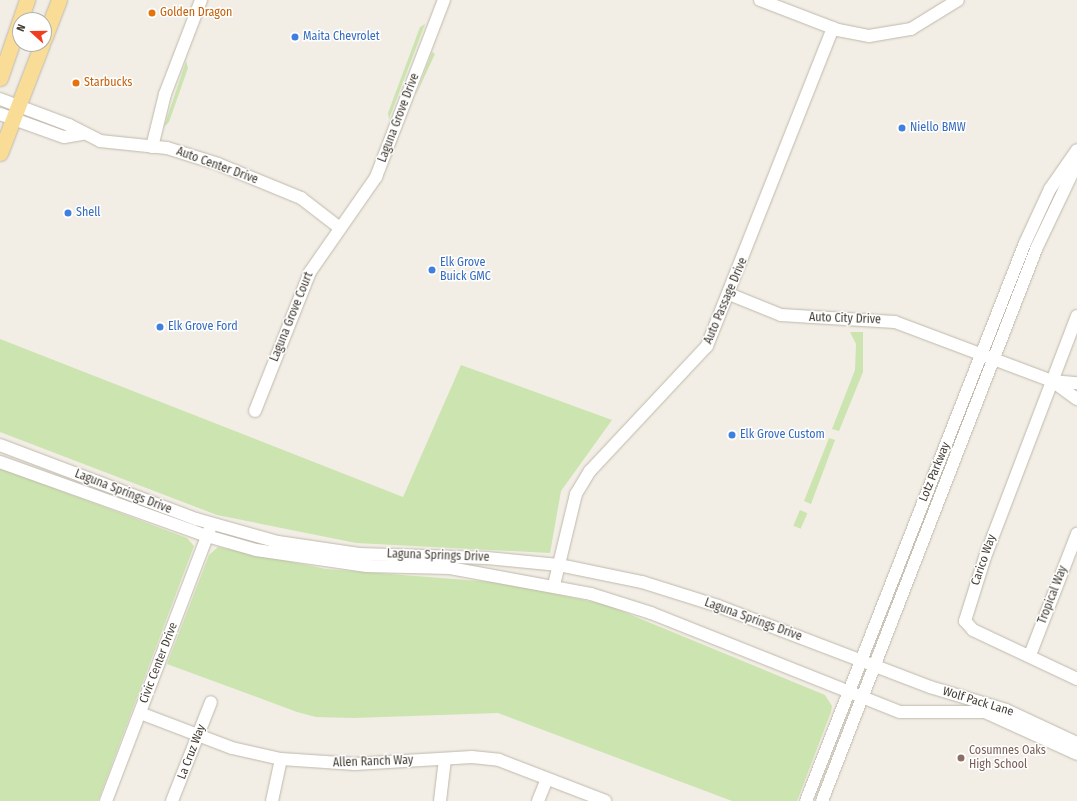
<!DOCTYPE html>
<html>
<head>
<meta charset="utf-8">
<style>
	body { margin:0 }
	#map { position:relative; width:1077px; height:801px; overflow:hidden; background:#f2eee5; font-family:"Fira Sans Condensed",sans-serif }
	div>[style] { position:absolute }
	.green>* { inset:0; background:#cce4af; transform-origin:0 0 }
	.roads { filter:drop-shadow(0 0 1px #bfb8ab) drop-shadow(0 0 1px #bfb8ab) }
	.minor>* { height:12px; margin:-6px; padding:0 6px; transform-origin:6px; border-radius:6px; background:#fff }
	.major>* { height:15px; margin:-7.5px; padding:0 7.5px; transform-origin:7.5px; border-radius:7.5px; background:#f9dd97 }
	.dots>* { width:11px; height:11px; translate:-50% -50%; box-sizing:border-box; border:2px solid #fff; border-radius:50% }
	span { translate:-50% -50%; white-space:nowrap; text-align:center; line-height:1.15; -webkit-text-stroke:3px #fff; paint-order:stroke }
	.food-label { font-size:12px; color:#c56008 }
	.left { translate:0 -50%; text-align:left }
	.shop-label { font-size:12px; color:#366cbe }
	.street-label { font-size:12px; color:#443e35 }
	.education-label { font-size:12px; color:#785e54 }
	.north { position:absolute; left:12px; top:12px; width:40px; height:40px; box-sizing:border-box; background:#fff; border:1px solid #b4b2ae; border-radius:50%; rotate:291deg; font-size:11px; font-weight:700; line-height:16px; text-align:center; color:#443e35 }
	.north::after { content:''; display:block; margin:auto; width:14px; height:18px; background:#ef3f1f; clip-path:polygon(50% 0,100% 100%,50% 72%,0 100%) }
</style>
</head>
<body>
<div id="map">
	<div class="green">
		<i style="clip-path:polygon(425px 24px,389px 119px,388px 113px,420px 27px)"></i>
		<i style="clip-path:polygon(432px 52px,435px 54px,415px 97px)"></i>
		<i style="clip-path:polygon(186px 61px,188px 68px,169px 122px,164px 127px)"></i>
		<i style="clip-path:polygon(850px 332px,863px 332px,863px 372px,839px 431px,832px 429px,855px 370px,856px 344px)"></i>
		<i style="clip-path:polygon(0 339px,403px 497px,461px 365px,612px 420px,561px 491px,550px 553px,356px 543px,217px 515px,0 432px)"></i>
		<i style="clip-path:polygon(829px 438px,835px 440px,811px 504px,804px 501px)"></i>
		<i style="clip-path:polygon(0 468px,187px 538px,194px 546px,98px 801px,0 801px)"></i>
		<i style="left:800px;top:510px;width:8px;height:17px;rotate:23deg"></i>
		<i style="clip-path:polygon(218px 547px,326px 569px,505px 583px,607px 605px,825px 695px,832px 706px,831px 712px,797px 801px,732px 801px,498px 713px,354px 718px,316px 717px,297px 712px,167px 664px,209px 555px)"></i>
	</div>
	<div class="roads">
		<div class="minor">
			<i style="left:760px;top:0;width:84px;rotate:21deg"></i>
			<i style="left:838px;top:30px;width:32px;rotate:11deg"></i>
			<i style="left:869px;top:36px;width:43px;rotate:-9.5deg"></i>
			<i style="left:911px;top:29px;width:55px;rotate:-31.7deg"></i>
			<i style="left:0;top:99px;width:74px;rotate:20.6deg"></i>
			<i style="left:69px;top:125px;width:35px;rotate:27deg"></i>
			<i style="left:100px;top:141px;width:67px;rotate:6deg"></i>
			<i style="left:167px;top:148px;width:53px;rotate:17.4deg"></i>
			<i style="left:218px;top:164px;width:90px;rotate:22.3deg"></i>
			<i style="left:301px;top:198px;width:49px;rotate:37.6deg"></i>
			<i style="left:0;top:114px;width:68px;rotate:19.8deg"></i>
			<i style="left:64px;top:137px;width:18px;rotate:-9deg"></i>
			<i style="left:152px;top:147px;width:55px;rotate:-76.2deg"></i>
			<i style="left:165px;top:94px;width:101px;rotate:-69deg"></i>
			<i style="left:729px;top:294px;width:56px;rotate:22deg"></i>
			<i style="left:781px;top:315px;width:114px;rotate:3.5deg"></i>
			<i style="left:895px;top:322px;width:168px;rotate:20.6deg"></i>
			<i style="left:1052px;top:381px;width:25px;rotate:5deg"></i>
			<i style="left:1077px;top:316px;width:258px;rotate:110.9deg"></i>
			<i style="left:985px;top:557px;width:67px;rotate:107.4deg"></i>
			<i style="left:965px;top:621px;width:12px;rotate:48deg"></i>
			<i style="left:973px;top:630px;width:115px;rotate:25.2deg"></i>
			<i style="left:1052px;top:381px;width:31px;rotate:36deg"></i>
			<i style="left:255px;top:411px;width:149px;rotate:-68.4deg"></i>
			<i style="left:310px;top:272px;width:116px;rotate:-55.2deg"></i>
			<i style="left:376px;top:177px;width:190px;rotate:-69deg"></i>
			<i style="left:0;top:445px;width:210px;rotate:20.7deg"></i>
			<i style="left:196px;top:519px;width:85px;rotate:15.7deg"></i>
			<i style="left:278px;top:542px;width:82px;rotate:8.4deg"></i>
			<i style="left:359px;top:554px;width:128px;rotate:1.8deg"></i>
			<i style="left:487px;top:558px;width:72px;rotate:5.6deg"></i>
			<i style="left:559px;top:565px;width:85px;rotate:11.6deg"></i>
			<i style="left:642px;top:582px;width:80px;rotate:17.5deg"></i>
			<i style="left:718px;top:606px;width:227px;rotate:20.9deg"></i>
			<i style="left:930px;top:687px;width:79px;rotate:16.8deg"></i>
			<i style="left:1006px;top:710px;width:78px;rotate:24.9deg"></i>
			<i style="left:0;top:462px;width:220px;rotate:19.7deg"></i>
			<i style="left:207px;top:536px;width:51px;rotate:15.9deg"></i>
			<i style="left:256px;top:550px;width:112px;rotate:8.2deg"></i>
			<i style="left:367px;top:566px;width:83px;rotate:1.4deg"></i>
			<i style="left:450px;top:568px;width:143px;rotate:10.4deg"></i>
			<i style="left:591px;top:594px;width:63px;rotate:17.6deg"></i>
			<i style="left:651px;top:613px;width:268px;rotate:21.7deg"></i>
			<i style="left:900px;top:712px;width:85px"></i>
			<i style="left:985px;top:712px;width:101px;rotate:24.5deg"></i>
			<i style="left:554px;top:585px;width:94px;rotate:-76.4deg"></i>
			<i style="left:576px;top:494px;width:27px;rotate:-59deg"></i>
			<i style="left:590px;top:471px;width:171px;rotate:-46.9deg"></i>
			<i style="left:707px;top:346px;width:342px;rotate:-68.4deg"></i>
			<i style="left:1030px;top:655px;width:130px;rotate:-68.8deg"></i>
			<i style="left:140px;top:713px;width:98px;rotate:20.8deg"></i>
			<i style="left:232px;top:748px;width:50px;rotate:12.7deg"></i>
			<i style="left:281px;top:759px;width:74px;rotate:3.9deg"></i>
			<i style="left:355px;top:764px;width:117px;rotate:-3.4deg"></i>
			<i style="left:472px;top:757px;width:27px;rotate:6deg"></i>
			<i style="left:499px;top:760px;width:114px;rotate:21.1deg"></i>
			<i style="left:106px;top:801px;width:291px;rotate:-69.1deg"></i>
			<i style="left:172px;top:801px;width:106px;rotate:-68.5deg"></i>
			<i style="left:272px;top:801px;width:43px;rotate:-77.9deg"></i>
			<i style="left:440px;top:801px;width:42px;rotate:-83.2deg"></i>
			<i style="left:538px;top:801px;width:24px;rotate:-68deg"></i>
			<i style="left:806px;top:801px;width:599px;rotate:-68.57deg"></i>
			<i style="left:1025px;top:243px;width:60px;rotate:-65.2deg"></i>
			<i style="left:1050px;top:189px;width:47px;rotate:-55.3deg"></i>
			<i style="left:822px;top:801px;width:594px;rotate:-68.79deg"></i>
			<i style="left:1037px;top:247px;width:93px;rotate:-64.5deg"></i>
		</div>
		<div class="major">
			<i style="left:44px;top:39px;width:42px;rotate:-69deg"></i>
			<i style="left:0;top:78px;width:83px;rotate:-70.9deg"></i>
			<i style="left:0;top:153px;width:117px;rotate:-68.9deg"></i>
		</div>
	</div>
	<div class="dots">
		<i style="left:152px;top:13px;background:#e8710a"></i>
		<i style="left:295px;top:37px;background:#3f7fe0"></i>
		<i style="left:76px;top:83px;background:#e8710a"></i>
		<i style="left:902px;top:128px;background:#3f7fe0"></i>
		<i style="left:68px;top:213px;background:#3f7fe0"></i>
		<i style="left:432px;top:270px;background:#3f7fe0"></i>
		<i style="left:160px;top:327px;background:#3f7fe0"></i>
		<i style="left:732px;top:435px;background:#3f7fe0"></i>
		<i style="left:961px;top:758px;background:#8d6e63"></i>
	</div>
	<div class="food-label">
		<span class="left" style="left:160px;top:13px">Golden Dragon</span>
		<span class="left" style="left:84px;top:83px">Starbucks</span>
	</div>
	<div class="shop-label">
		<span class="left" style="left:303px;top:37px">Maita Chevrolet</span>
		<span class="left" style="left:910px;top:128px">Niello BMW</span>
		<span class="left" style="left:76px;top:213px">Shell</span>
		<span class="left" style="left:440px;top:270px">Elk Grove<br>Buick GMC</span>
		<span class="left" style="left:168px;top:327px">Elk Grove Ford</span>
		<span class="left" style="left:740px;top:435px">Elk Grove Custom</span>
	</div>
	<div class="street-label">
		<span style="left:399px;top:118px;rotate:-69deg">Laguna Grove Drive</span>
		<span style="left:217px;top:166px;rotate:20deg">Auto Center Drive</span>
		<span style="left:726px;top:301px;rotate:-67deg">Auto Passage Drive</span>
		<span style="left:292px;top:317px;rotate:-68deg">Laguna Grove Court</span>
		<span style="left:845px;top:319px;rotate:2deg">Auto City Drive</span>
		<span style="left:935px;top:472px;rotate:-68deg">Lotz Parkway</span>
		<span style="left:123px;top:492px;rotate:21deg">Laguna Springs Drive</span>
		<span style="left:438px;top:556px;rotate:2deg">Laguna Springs Drive</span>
		<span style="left:984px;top:560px;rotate:-71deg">Carico Way</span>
		<span style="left:1053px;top:595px;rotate:-69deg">Tropical Way</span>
		<span style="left:753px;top:620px;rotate:20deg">Laguna Springs Drive</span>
		<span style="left:159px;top:663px;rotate:-69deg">Civic Center Drive</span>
		<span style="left:978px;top:702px;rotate:17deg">Wolf Pack Lane</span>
		<span style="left:192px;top:752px;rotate:-69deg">La Cruz Way</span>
		<span style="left:373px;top:762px;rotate:-2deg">Allen Ranch Way</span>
	</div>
	<div class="education-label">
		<span class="left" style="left:969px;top:758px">Cosumnes Oaks<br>High School</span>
	</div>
	<div class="north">N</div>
</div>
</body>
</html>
